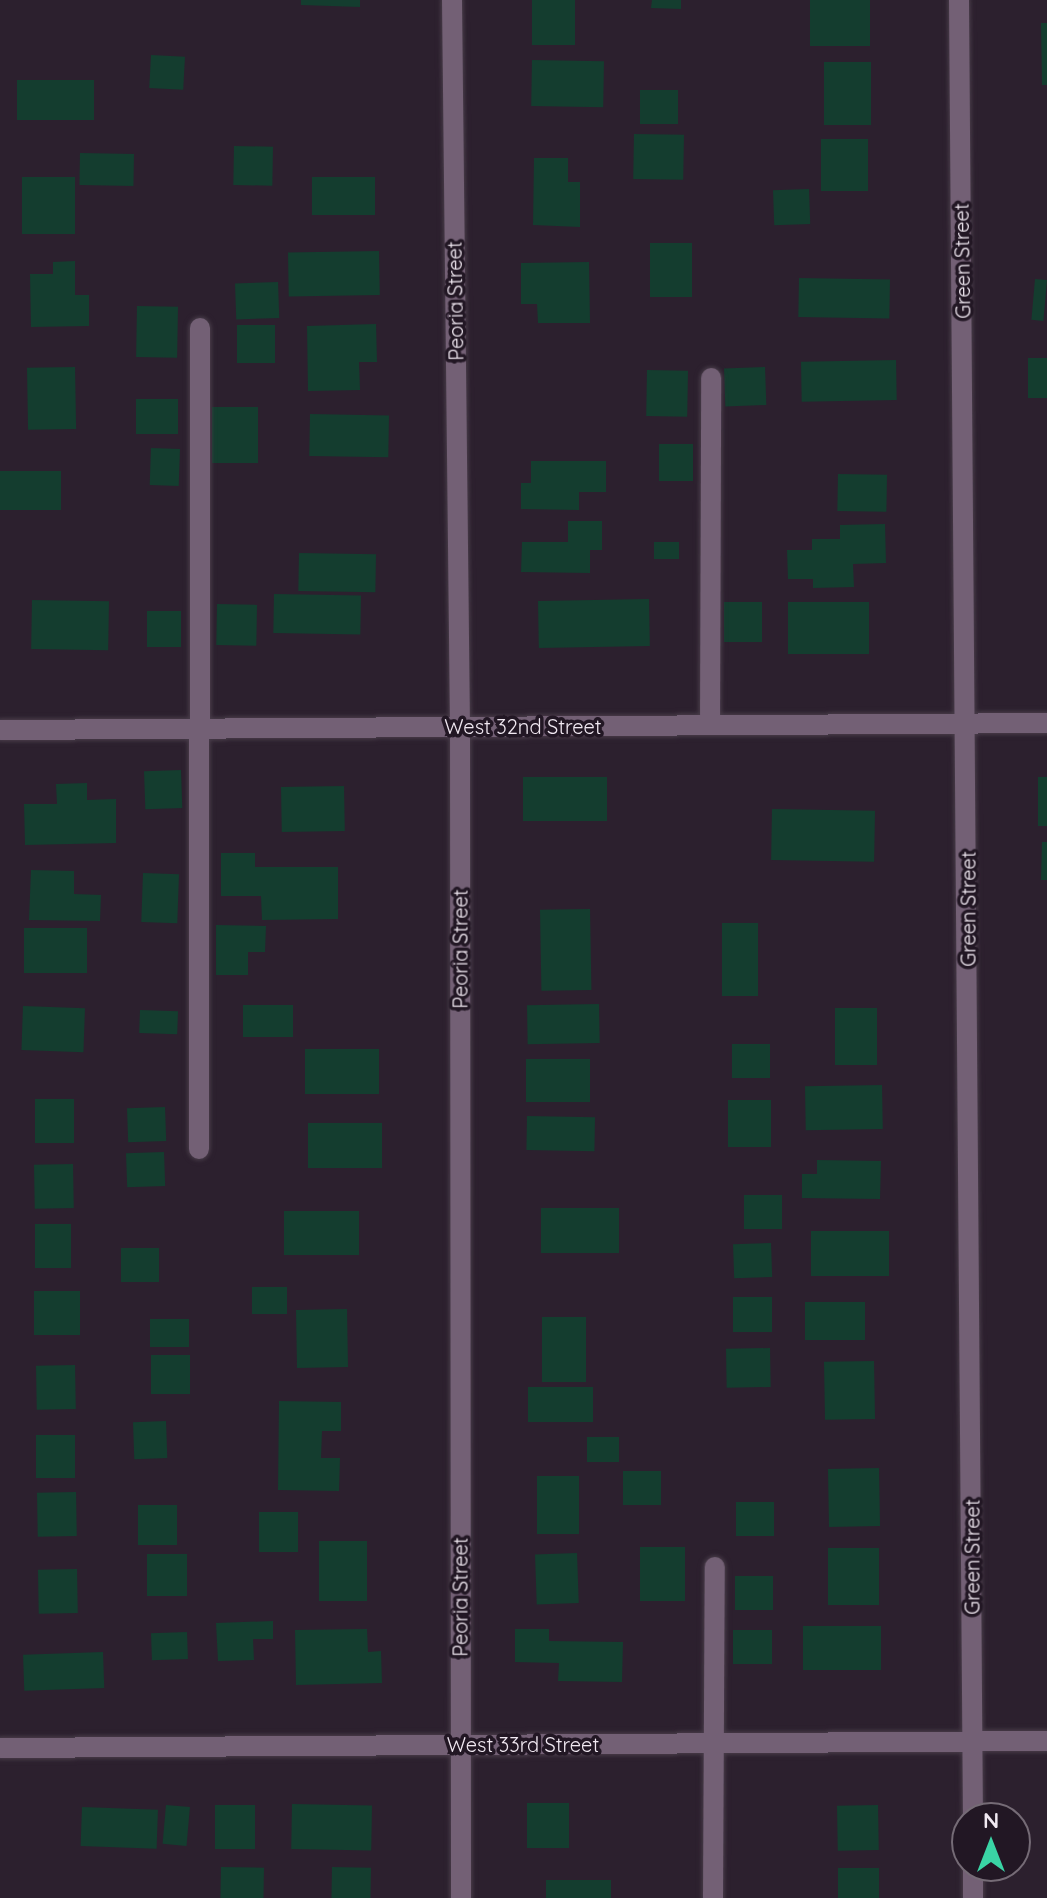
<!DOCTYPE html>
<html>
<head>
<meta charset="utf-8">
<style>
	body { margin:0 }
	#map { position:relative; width:1047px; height:1898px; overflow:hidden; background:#2c202e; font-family:Quicksand,sans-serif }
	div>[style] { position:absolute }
	.building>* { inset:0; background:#143d2f; transform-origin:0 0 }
	.roads { filter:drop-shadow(0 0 2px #483c49) drop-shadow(0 0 2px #483c49) }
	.service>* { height:20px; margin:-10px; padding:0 10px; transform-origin:10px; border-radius:10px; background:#736075 }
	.minor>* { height:20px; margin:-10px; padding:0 10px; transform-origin:10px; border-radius:10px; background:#736075 }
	span { translate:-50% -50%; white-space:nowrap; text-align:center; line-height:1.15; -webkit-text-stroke:7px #221724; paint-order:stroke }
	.street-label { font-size:20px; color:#f1e9f2 }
	.north { position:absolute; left:951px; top:1802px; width:80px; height:80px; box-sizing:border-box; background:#221724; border:2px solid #756b76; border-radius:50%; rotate:0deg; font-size:22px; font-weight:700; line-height:32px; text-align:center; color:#f1e9f2 }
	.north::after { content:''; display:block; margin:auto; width:28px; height:36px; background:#3ad4a5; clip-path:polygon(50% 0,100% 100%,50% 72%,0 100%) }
</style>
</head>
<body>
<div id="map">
	<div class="building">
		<i style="clip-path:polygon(301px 0,360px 0,360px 7px,301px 5px)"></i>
		<i style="left:532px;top:0;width:43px;height:45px"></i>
		<i style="clip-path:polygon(652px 0,681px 0,681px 9px,651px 8px)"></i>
		<i style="left:810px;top:0;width:60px;height:46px"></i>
		<i style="clip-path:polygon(1041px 23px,1047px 23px,1047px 85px,1042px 85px)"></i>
		<i style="left:151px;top:55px;width:34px;height:33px;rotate:3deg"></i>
		<i style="left:532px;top:60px;width:72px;height:46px;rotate:1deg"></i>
		<i style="left:824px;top:62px;width:47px;height:63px"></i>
		<i style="left:94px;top:80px;width:40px;height:77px;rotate:90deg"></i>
		<i style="left:640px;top:90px;width:38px;height:34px"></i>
		<i style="left:634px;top:134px;width:50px;height:45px;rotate:1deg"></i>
		<i style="left:821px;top:139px;width:47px;height:52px"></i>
		<i style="left:234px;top:146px;width:39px;height:39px;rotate:1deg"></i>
		<i style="left:80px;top:153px;width:54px;height:32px;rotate:1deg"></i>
		<i style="clip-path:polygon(534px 158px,568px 158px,568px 182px,580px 182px,580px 227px,533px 225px)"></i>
		<i style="left:75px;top:177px;width:57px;height:53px;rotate:90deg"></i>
		<i style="left:375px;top:177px;width:38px;height:63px;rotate:90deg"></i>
		<i style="left:809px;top:189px;width:35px;height:36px;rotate:88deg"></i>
		<i style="left:650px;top:243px;width:42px;height:54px"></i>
		<i style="left:379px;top:251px;width:44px;height:91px;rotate:89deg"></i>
		<i style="clip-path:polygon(75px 261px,75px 295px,89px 295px,89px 326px,31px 327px,30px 274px,53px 274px,53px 262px)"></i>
		<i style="clip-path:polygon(589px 262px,590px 323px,538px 323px,537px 304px,521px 304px,521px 263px)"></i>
		<i style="left:799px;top:278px;width:91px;height:39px;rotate:1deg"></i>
		<i style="left:1035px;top:279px;width:12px;height:41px;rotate:5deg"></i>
		<i style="left:278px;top:282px;width:36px;height:43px;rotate:88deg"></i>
		<i style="left:137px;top:306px;width:41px;height:51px;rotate:1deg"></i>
		<i style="clip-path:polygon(376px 324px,377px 362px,359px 362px,360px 390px,308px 391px,307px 326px)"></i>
		<i style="left:275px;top:325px;width:38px;height:38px;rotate:90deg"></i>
		<i style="left:1028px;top:358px;width:19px;height:40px"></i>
		<i style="left:896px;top:360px;width:40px;height:95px;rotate:89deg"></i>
		<i style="left:75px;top:367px;width:62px;height:48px;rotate:89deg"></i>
		<i style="left:765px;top:367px;width:38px;height:41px;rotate:88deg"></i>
		<i style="left:647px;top:370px;width:41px;height:46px;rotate:1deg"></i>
		<i style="left:136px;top:399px;width:42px;height:35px"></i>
		<i style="left:212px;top:407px;width:46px;height:56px"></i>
		<i style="left:310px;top:414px;width:79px;height:42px;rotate:1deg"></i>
		<i style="left:659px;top:444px;width:34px;height:37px"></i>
		<i style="left:151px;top:448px;width:29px;height:37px;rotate:2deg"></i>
		<i style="clip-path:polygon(531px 461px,606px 461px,606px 492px,579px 492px,579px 510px,521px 509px,521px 483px,531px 483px)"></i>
		<i style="left:61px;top:471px;width:39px;height:61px;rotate:90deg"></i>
		<i style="left:838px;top:474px;width:49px;height:37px;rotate:1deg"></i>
		<i style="clip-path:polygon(568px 521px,602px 521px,602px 550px,590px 550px,590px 573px,521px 572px,522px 542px,568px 542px)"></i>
		<i style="clip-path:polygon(885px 524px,886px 563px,853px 564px,854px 587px,813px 588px,813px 579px,788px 579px,787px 550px,812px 550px,812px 539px,840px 539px,840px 525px)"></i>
		<i style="left:654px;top:542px;width:25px;height:17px"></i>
		<i style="left:299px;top:553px;width:77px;height:38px;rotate:1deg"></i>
		<i style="left:274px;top:594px;width:87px;height:39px;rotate:1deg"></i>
		<i style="left:649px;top:599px;width:47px;height:111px;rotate:89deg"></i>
		<i style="left:32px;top:600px;width:77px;height:49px;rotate:1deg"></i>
		<i style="left:724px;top:602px;width:38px;height:40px"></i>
		<i style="left:788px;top:602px;width:81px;height:52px"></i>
		<i style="left:217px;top:604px;width:40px;height:41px;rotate:1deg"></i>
		<i style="left:147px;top:611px;width:34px;height:36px"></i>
		<i style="left:181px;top:770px;width:38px;height:37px;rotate:88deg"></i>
		<i style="left:523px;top:777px;width:84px;height:44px"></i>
		<i style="left:1038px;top:777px;width:9px;height:49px"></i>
		<i style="clip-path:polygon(87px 783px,87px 800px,116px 799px,116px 843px,25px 845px,24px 804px,57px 804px,56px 784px)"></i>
		<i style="left:344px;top:786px;width:45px;height:63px;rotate:89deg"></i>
		<i style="left:772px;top:809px;width:103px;height:51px;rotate:1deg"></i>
		<i style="clip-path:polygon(1042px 842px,1047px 842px,1047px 880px,1041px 880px)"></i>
		<i style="clip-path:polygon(221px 853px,255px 853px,255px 867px,338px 867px,338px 919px,262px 920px,261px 896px,221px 896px)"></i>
		<i style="clip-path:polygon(31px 870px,74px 871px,74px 894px,101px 895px,100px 921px,29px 920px)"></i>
		<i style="left:143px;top:873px;width:36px;height:49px;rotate:2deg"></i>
		<i style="left:590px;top:909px;width:81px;height:50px;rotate:89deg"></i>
		<i style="left:722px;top:923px;width:36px;height:73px"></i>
		<i style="clip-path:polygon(216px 925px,266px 926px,265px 952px,248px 952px,248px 975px,216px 975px)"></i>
		<i style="left:24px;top:928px;width:63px;height:45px"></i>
		<i style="left:599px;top:1004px;width:39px;height:72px;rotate:89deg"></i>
		<i style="left:243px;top:1005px;width:50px;height:32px"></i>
		<i style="left:23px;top:1006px;width:62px;height:44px;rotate:2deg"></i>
		<i style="left:835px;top:1008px;width:42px;height:57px"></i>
		<i style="left:140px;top:1010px;width:38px;height:23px;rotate:2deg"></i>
		<i style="left:770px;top:1044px;width:34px;height:38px;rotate:90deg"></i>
		<i style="left:305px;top:1049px;width:74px;height:45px"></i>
		<i style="left:590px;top:1059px;width:43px;height:64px;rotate:90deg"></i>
		<i style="left:882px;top:1085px;width:44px;height:77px;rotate:89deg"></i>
		<i style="left:35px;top:1099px;width:39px;height:44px"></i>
		<i style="left:771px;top:1100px;width:47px;height:43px;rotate:90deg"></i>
		<i style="left:165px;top:1107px;width:34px;height:38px;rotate:88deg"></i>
		<i style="left:527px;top:1116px;width:68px;height:34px;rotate:1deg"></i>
		<i style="left:308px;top:1123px;width:74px;height:45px"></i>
		<i style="left:164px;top:1152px;width:34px;height:38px;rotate:88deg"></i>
		<i style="clip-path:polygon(817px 1160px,881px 1161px,880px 1199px,802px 1198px,802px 1174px,817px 1174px)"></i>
		<i style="left:73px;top:1164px;width:44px;height:39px;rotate:89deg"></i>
		<i style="left:744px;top:1195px;width:38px;height:34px"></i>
		<i style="left:619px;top:1208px;width:45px;height:78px;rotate:90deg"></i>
		<i style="left:359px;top:1211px;width:44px;height:75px;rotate:90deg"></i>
		<i style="left:35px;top:1224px;width:36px;height:44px"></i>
		<i style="left:889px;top:1231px;width:45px;height:78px;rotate:90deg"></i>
		<i style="left:771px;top:1243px;width:34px;height:38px;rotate:88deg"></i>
		<i style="left:121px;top:1248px;width:38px;height:34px"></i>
		<i style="left:287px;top:1287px;width:27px;height:35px;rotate:90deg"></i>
		<i style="left:34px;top:1291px;width:46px;height:44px"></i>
		<i style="left:772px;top:1297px;width:35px;height:39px;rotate:90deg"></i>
		<i style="left:865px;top:1302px;width:38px;height:60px;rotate:90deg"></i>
		<i style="left:347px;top:1309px;width:58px;height:51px;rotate:89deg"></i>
		<i style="left:586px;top:1317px;width:65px;height:44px;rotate:90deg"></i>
		<i style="left:150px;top:1319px;width:39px;height:28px"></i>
		<i style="left:770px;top:1348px;width:39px;height:44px;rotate:89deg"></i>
		<i style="left:151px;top:1355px;width:39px;height:39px"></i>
		<i style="left:874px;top:1361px;width:58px;height:50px;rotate:89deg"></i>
		<i style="left:75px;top:1365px;width:44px;height:39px;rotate:89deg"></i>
		<i style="left:528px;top:1387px;width:65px;height:35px"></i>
		<i style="clip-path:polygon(279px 1401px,341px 1402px,341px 1431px,322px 1431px,321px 1458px,340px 1458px,339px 1491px,278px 1490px)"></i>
		<i style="left:166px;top:1421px;width:37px;height:33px;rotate:88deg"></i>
		<i style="left:75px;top:1435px;width:43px;height:39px;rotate:90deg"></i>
		<i style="left:587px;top:1437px;width:32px;height:25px"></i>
		<i style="left:879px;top:1468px;width:58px;height:51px;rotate:89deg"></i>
		<i style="left:623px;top:1471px;width:38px;height:34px"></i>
		<i style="left:579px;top:1476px;width:58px;height:42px;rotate:90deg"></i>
		<i style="left:76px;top:1492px;width:44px;height:39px;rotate:89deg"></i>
		<i style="left:736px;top:1502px;width:38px;height:34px"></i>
		<i style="left:177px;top:1505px;width:40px;height:39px;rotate:90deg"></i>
		<i style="left:259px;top:1512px;width:39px;height:40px"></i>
		<i style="left:319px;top:1541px;width:48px;height:60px"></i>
		<i style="left:640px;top:1547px;width:45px;height:54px"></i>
		<i style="left:828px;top:1548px;width:51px;height:57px"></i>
		<i style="left:577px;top:1553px;width:50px;height:42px;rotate:88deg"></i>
		<i style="left:147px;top:1554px;width:40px;height:42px"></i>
		<i style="left:77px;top:1569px;width:44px;height:39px;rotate:89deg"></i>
		<i style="left:735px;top:1576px;width:38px;height:34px"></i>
		<i style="clip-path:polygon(273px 1621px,273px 1639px,253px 1639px,254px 1660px,218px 1661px,216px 1623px)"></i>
		<i style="left:881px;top:1626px;width:44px;height:78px;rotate:90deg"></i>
		<i style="clip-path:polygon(367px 1629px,368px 1652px,381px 1651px,382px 1683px,296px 1685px,295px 1630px)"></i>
		<i style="clip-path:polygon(515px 1629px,549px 1629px,549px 1641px,623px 1642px,622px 1682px,558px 1681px,559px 1663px,515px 1662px)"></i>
		<i style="left:733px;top:1630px;width:39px;height:34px"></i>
		<i style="left:187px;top:1632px;width:27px;height:36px;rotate:88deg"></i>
		<i style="left:103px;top:1652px;width:36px;height:80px;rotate:88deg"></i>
		<i style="left:527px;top:1803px;width:42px;height:45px"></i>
		<i style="left:292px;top:1804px;width:80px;height:45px;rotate:1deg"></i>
		<i style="left:166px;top:1805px;width:24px;height:39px;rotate:5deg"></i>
		<i style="left:215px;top:1805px;width:40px;height:44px"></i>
		<i style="left:878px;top:1805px;width:45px;height:41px;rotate:89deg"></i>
		<i style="left:82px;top:1807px;width:76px;height:39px;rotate:2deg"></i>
		<i style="left:221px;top:1867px;width:43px;height:31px;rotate:1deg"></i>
		<i style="left:332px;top:1867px;width:39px;height:31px;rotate:1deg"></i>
		<i style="left:838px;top:1868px;width:41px;height:30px"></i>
		<i style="left:611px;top:1880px;width:18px;height:65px;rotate:90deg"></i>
	</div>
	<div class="roads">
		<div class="service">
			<i style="left:710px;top:725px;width:347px;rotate:-89.8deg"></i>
			<i style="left:199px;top:1149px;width:821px;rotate:-89.93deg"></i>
			<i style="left:713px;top:1898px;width:331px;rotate:-89.7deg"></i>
		</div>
		<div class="minor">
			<i style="left:452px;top:0;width:727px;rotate:89.37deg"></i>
			<i style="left:460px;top:727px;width:1171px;rotate:89.95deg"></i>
			<i style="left:959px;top:0;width:1818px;rotate:89.56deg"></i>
			<i style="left:0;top:730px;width:1047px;rotate:-0.38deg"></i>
			<i style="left:0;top:1748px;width:1047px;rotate:-0.38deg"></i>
			<i style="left:973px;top:1866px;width:32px;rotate:90deg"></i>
		</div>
	</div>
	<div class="street-label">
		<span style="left:962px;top:261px;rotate:-91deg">Green Street</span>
		<span style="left:455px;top:301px;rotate:-91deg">Peoria Street</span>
		<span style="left:523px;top:726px">West 32nd Street</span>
		<span style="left:968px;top:909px;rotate:-90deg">Green Street</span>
		<span style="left:460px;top:949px;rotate:-90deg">Peoria Street</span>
		<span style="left:972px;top:1557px;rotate:-90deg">Green Street</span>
		<span style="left:460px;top:1597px;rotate:-90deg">Peoria Street</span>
		<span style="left:523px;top:1744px">West 33rd Street</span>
	</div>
	<div class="north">N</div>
</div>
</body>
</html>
